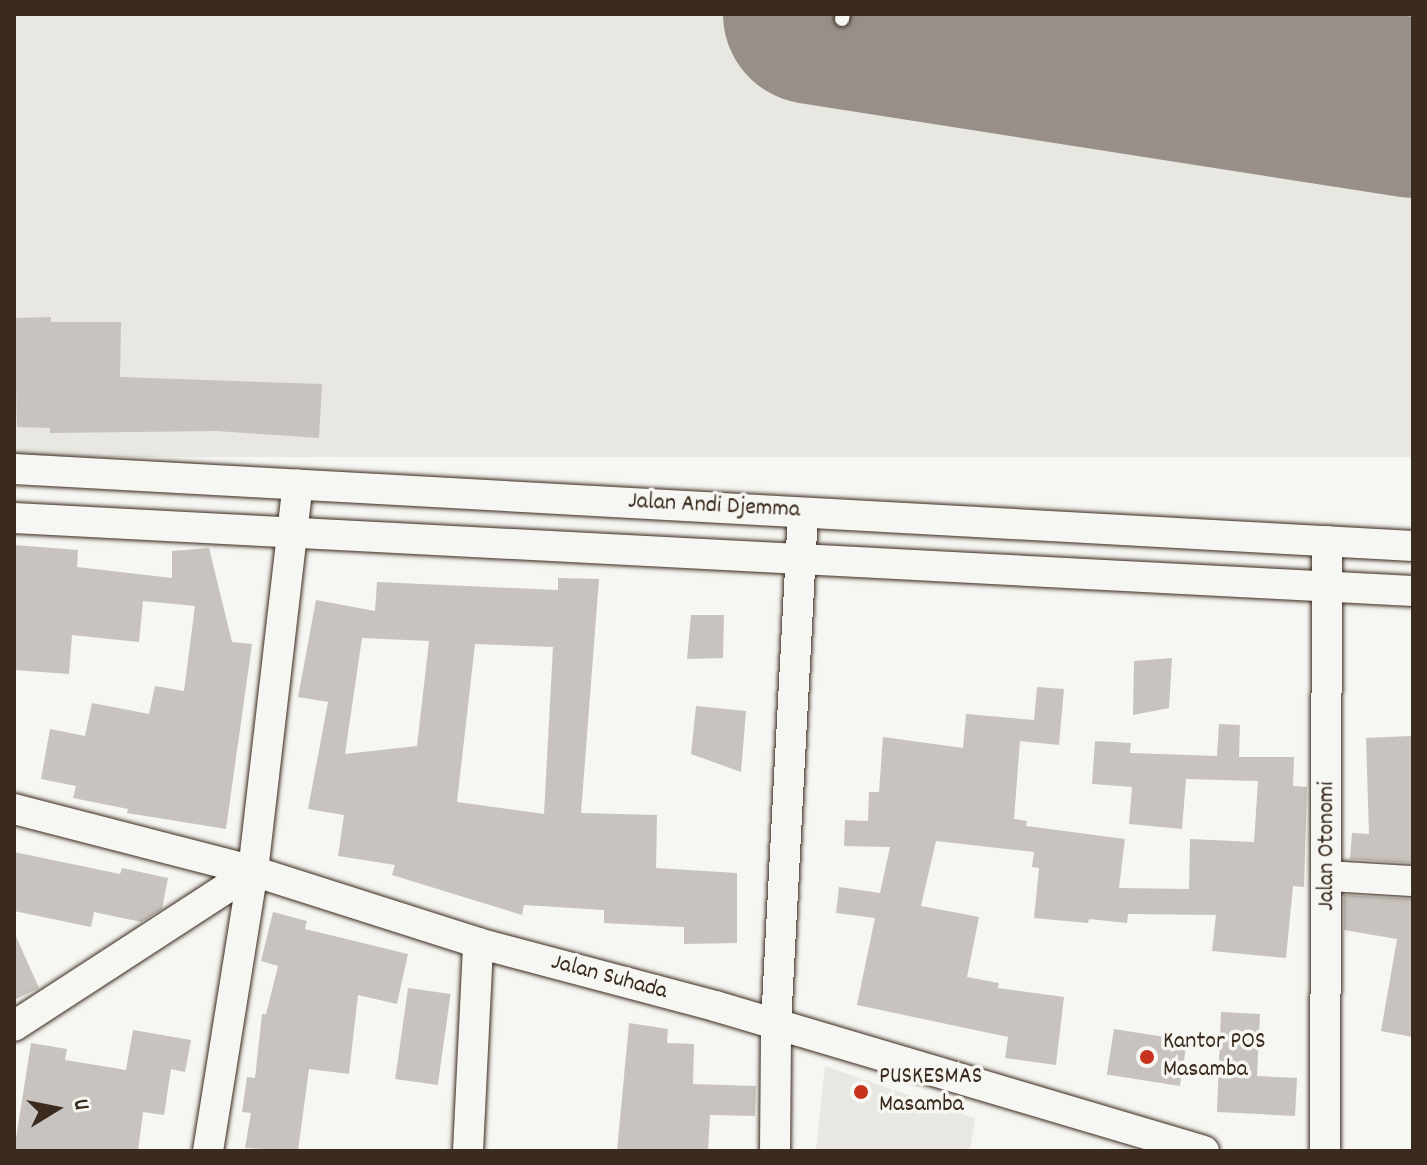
<!DOCTYPE html>
<html>
<head>
<meta charset="utf-8">
<style>
	body { margin:0 }
	#map { position:relative; width:1427px; height:1165px; overflow:hidden; background:#f6f6f2; font-family:Dekko,sans-serif }
	div>[style] { position:absolute }
	.built>* { inset:0; background:#e8e7e2; transform-origin:0 0 }
	.taxiway>* { height:72px; margin:-36px; padding:0 36px; transform-origin:36px; border-radius:36px; background:#989088 }
	.runway>* { height:180px; margin:-90px; padding:0 90px; transform-origin:90px; border-radius:90px; background:#989088 }
	.building>* { inset:0; background:#c8c3be; transform-origin:0 0 }
	.roads { filter:drop-shadow(0 0 2px #3b2a1e) drop-shadow(0 0 2px #3b2a1e) }
	.lane>* { height:14px; margin:-7px; padding:0 7px; transform-origin:7px; border-radius:7px; background:#f6f6f2 }
	.street>* { height:30px; margin:-15px; padding:0 15px; transform-origin:15px; border-radius:15px; background:#f6f6f2 }
	.dots>* { width:22px; height:22px; translate:-50% -50%; box-sizing:border-box; border:4px solid #f6f6f2; border-radius:50% }
	span { translate:-50% -50%; white-space:nowrap; text-align:center; line-height:1.15; -webkit-text-stroke:7px #f6f6f2; paint-order:stroke }
	.street-label { font-size:24px; color:#3b2a1e }
	.poi-label { font-size:24px; color:#3b2a1e }
	.left { translate:0 -50%; text-align:left }
	.frame { position:absolute; inset:0; border:16px solid #3b2a1e; pointer-events:none }
	.north { position:absolute; left:16px; top:1069px; width:80px; height:80px; -webkit-text-stroke:6px #f6f6f2; paint-order:stroke; rotate:80deg; font-size:22px; font-weight:700; line-height:32px; text-align:center; color:#3b2a1e }
	.north::after { content:''; display:block; margin:auto; width:28px; height:36px; background:#3b2a1e; clip-path:polygon(50% 0,100% 100%,50% 72%,0 100%) }
</style>
</head>
<body>
<div id="map">
	<div class="built">
		<i style="left:14px;top:14px;width:1399px;height:443px"></i>
		<i style="clip-path:polygon(825px 1066px,975px 1118px,970px 1151px,816px 1151px)"></i>
	</div>
	<div class="taxiway">
		<i style="left:1147px;top:67px;width:54px;rotate:-80.4deg"></i>
	</div>
	<div class="runway">
		<i style="left:813px;top:14px;width:607px;rotate:8.9deg"></i>
	</div>
	<div class="building">
		<i style="clip-path:polygon(51px 317px,51px 322px,121px 322px,120px 377px,322px 384px,319px 438px,216px 431px,50px 433px,50px 428px,17px 427px,14px 318px)"></i>
		<i style="clip-path:polygon(14px 545px,78px 550px,77px 567px,172px 578px,172px 551px,209px 548px,232px 642px,252px 644px,226px 829px,127px 813px,128px 809px,73px 798px,76px 786px,41px 779px,50px 729px,85px 736px,92px 703px,149px 714px,155px 686px,184px 691px,195px 606px,143px 601px,139px 642px,72px 635px,69px 674px,14px 670px)"></i>
		<i style="clip-path:polygon(evenodd,558px 578px,599px 579px,581px 813px,657px 815px,656px 868px,737px 873px,737px 943px,684px 944px,684px 927px,604px 923px,604px 910px,524px 905px,522px 915px,392px 875px,395px 865px,338px 856px,344px 815px,308px 809px,328px 702px,298px 697px,316px 600px,375px 611px,377px 582px,558px 590px,558px 578px,362px 638px,429px 641px,417px 746px,345px 754px,362px 638px,558px 578px,475px 644px,553px 647px,544px 814px,457px 802px,475px 644px)"></i>
		<i style="clip-path:polygon(691px 615px,724px 615px,723px 658px,687px 659px)"></i>
		<i style="clip-path:polygon(1172px 658px,1169px 708px,1133px 715px,1134px 661px)"></i>
		<i style="clip-path:polygon(1037px 687px,1064px 689px,1059px 745px,1020px 741px,1014px 819px,1027px 821px,1026px 826px,1125px 839px,1119px 888px,1189px 889px,1190px 839px,1254px 842px,1258px 781px,1186px 779px,1182px 829px,1129px 824px,1132px 787px,1092px 784px,1095px 741px,1131px 743px,1130px 753px,1217px 756px,1219px 724px,1240px 725px,1239px 757px,1294px 757px,1293px 786px,1307px 787px,1304px 887px,1293px 886px,1286px 958px,1212px 951px,1216px 915px,1128px 914px,1127px 923px,1089px 919px,1088px 923px,1034px 918px,1039px 868px,1032px 867px,1034px 852px,936px 841px,921px 906px,979px 917px,967px 977px,999px 983px,998px 988px,1064px 997px,1056px 1065px,1005px 1058px,1008px 1037px,857px 1005px,875px 918px,836px 913px,839px 887px,880px 893px,890px 847px,844px 846px,845px 820px,868px 821px,869px 792px,879px 792px,883px 737px,963px 748px,966px 714px,1034px 720px)"></i>
		<i style="clip-path:polygon(696px 706px,746px 711px,741px 772px,691px 754px)"></i>
		<i style="clip-path:polygon(1411px 736px,1413px 863px,1350px 859px,1352px 833px,1369px 834px,1366px 738px)"></i>
		<i style="clip-path:polygon(14px 852px,120px 874px,122px 868px,168px 878px,162px 909px,141px 922px,94px 912px,91px 927px,14px 911px)"></i>
		<i style="clip-path:polygon(1344px 895px,1413px 899px,1413px 1037px,1381px 1031px,1397px 939px,1344px 930px)"></i>
		<i style="clip-path:polygon(273px 912px,307px 921px,305px 929px,408px 954px,397px 1004px,358px 995px,349px 1074px,309px 1069px,298px 1151px,245px 1148px,251px 1113px,242px 1112px,247px 1077px,255px 1078px,262px 1014px,266px 1014px,278px 966px,261px 961px)"></i>
		<i style="clip-path:polygon(14px 932px,39px 988px,14px 1000px)"></i>
		<i style="left:408px;top:988px;width:43px;height:92px;rotate:8deg"></i>
		<i style="clip-path:polygon(1221px 1012px,1260px 1014px,1257px 1076px,1297px 1078px,1295px 1116px,1217px 1112px)"></i>
		<i style="clip-path:polygon(629px 1023px,668px 1029px,667px 1043px,694px 1044px,693px 1084px,756px 1086px,755px 1116px,710px 1115px,708px 1151px,617px 1151px)"></i>
		<i style="left:1114px;top:1029px;width:74px;height:46px;rotate:9deg"></i>
		<i style="clip-path:polygon(133px 1030px,191px 1040px,185px 1072px,171px 1069px,164px 1115px,143px 1112px,138px 1151px,14px 1151px,31px 1043px,67px 1049px,65px 1060px,126px 1070px)"></i>
	</div>
	<div class="roads">
		<div class="lane">
			<i style="left:842px;top:19px;width:5px;rotate:-79deg"></i>
		</div>
		<div class="street">
			<i style="left:14px;top:469px;width:1401px;rotate:3.15deg"></i>
			<i style="left:14px;top:518px;width:1401px;rotate:2.99deg"></i>
			<i style="left:14px;top:809px;width:247px;rotate:14.5deg"></i>
			<i style="left:253px;top:871px;width:236px;rotate:17.7deg"></i>
			<i style="left:478px;top:943px;width:245px;rotate:14.9deg"></i>
			<i style="left:715px;top:1006px;width:510px;rotate:16.52deg"></i>
			<i style="left:1328px;top:876px;width:85px;rotate:3.4deg"></i>
			<i style="left:14px;top:1026px;width:285px;rotate:-33deg"></i>
			<i style="left:208px;top:1151px;width:284px;rotate:-80.9deg"></i>
			<i style="left:253px;top:871px;width:389px;rotate:-83.4deg"></i>
			<i style="left:468px;top:1151px;width:208px;rotate:-87.2deg"></i>
			<i style="left:775px;top:1151px;width:127px;rotate:-89.5deg"></i>
			<i style="left:776px;top:1024px;width:512px;rotate:-86.98deg"></i>
			<i style="left:1325px;top:1151px;width:610px;rotate:-89.81deg"></i>
		</div>
	</div>
	<div class="dots">
		<i style="left:1147px;top:1057px;background:#c8321e"></i>
		<i style="left:861px;top:1092px;background:#c8321e"></i>
	</div>
	<div class="street-label">
		<span style="left:714px;top:507px;rotate:3deg">Jalan Andi Djemma</span>
		<span style="left:1328px;top:846px;rotate:-90deg">Jalan Otonomi</span>
		<span style="left:609px;top:978px;rotate:15deg">Jalan Suhada</span>
	</div>
	<div class="poi-label">
		<span class="left" style="left:1163px;top:1057px">Kantor POS<br>Masamba</span>
		<span class="left" style="left:879px;top:1092px">PUSKESMAS<br>Masamba</span>
	</div>
	<div class="frame"></div>
	<div class="north">U</div>
</div>
</body>
</html>
